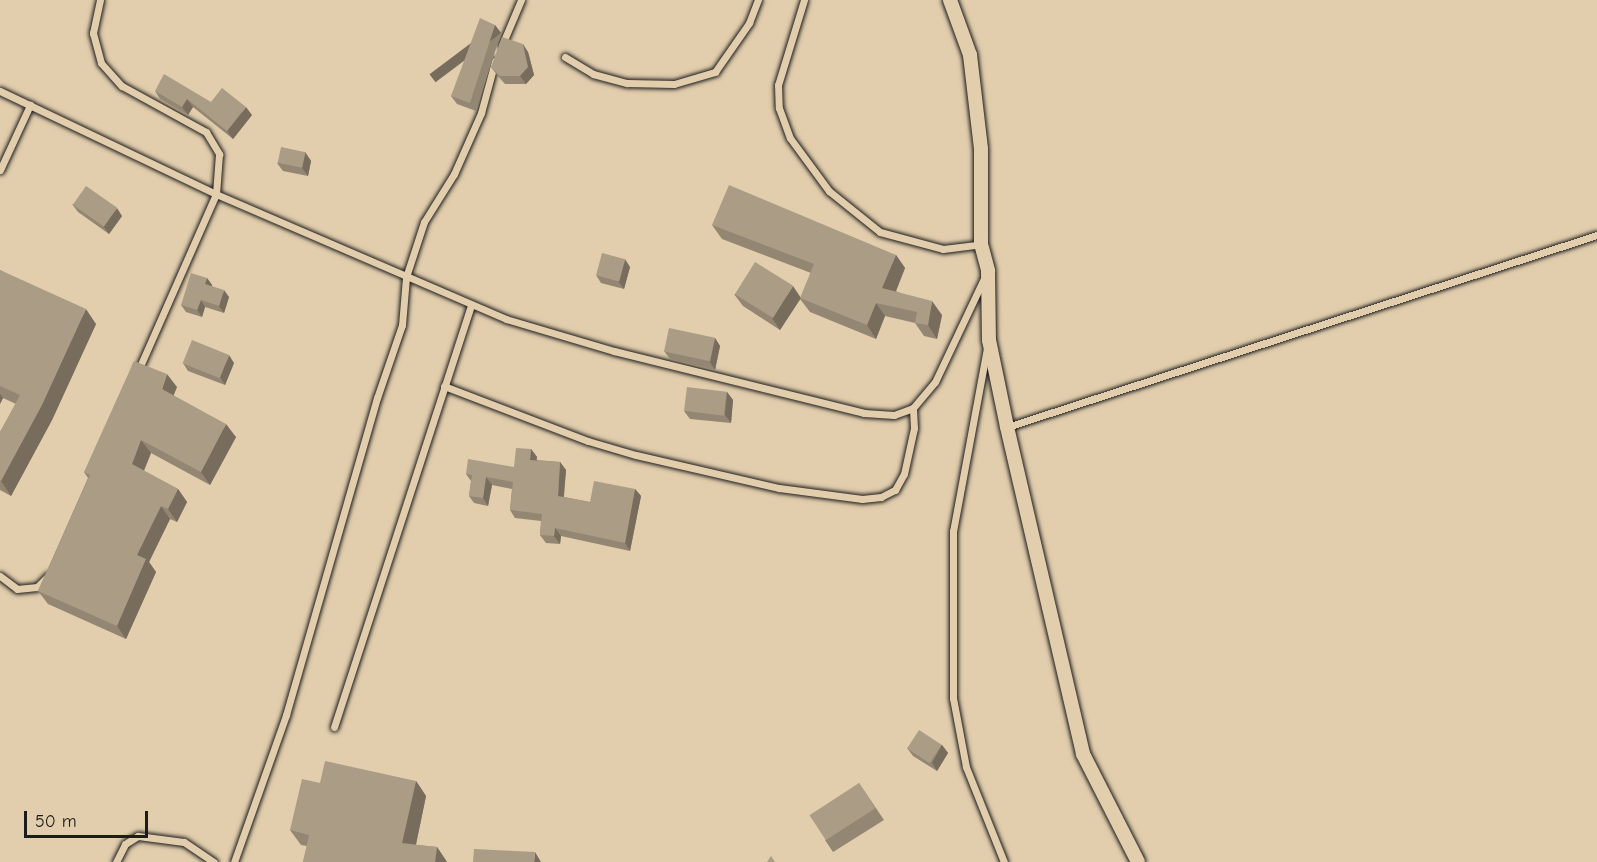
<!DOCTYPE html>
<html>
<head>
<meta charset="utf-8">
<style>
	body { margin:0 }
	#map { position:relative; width:1597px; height:862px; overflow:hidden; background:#e2cead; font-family:"Comic Neue",sans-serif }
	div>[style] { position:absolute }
	.roads { filter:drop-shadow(0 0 2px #1c1c1c) drop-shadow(0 0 2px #1c1c1c) }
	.service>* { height:7px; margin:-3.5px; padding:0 3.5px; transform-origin:3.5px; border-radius:3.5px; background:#e2cead }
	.minor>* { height:14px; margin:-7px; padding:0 7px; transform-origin:7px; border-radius:7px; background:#e2cead }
	.wall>* { inset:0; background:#938672 }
	.shaded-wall>* { inset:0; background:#786d5d; transform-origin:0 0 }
	.building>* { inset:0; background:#ab9c85; transform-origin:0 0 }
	span { translate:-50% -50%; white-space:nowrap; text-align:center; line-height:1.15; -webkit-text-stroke:4.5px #e2cead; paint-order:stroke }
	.scale { position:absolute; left:24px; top:811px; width:124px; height:27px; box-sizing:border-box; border:3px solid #1c1c1c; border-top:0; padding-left:8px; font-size:18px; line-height:21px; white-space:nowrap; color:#1c1c1c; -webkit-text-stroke:4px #e2cead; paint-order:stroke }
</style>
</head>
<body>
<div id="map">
	<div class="roads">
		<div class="service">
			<i style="left:100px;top:0;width:34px;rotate:102deg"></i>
			<i style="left:93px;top:33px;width:31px;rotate:75deg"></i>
			<i style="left:101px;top:63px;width:31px;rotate:48deg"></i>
			<i style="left:122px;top:86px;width:96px;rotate:28.7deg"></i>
			<i style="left:206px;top:132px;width:26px;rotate:59deg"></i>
			<i style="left:219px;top:154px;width:40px;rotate:94.3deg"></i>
			<i style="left:216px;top:194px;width:193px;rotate:113.8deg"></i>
			<i style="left:804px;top:0;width:89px;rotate:107deg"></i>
			<i style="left:778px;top:85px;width:23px;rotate:88deg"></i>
			<i style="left:779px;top:108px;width:32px;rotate:70deg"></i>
			<i style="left:790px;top:138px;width:66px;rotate:53.7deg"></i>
			<i style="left:829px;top:191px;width:65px;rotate:38.8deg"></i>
			<i style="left:880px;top:232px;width:65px;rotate:15.1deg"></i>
			<i style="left:943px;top:249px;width:38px;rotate:-7deg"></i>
			<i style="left:502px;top:45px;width:49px;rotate:-67.1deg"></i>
			<i style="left:565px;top:57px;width:33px;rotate:31deg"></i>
			<i style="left:593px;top:74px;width:35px;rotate:15deg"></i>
			<i style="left:627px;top:83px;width:47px;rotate:1.2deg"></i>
			<i style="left:674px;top:84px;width:43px;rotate:-16.3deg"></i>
			<i style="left:715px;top:72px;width:60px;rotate:-55.2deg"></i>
			<i style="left:749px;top:23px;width:25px;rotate:-69deg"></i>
			<i style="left:0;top:91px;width:239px;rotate:25.5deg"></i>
			<i style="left:216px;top:194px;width:316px;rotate:23.3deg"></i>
			<i style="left:506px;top:319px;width:113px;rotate:16.5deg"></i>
			<i style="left:614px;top:351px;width:258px;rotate:13.9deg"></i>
			<i style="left:864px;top:413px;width:30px;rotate:4deg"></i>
			<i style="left:894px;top:415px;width:20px;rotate:-20deg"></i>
			<i style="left:913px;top:408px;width:34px;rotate:-50deg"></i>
			<i style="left:935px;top:382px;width:117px;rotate:-64.7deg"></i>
			<i style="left:0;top:170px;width:72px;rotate:-65.2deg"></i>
			<i style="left:987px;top:348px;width:186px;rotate:100.5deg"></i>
			<i style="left:953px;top:531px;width:167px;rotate:90deg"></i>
			<i style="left:953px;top:698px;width:70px;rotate:79.3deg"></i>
			<i style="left:966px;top:767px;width:102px;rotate:68.2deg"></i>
			<i style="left:444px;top:386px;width:154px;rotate:20.9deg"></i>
			<i style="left:588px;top:441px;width:50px;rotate:16.3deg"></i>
			<i style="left:636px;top:455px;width:147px;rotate:13deg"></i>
			<i style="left:779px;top:488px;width:84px;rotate:7.5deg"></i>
			<i style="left:862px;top:499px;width:19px;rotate:-6deg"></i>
			<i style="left:881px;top:497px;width:16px;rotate:-27deg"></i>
			<i style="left:895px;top:490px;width:18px;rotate:-61deg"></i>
			<i style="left:904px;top:474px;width:47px;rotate:-77.7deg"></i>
			<i style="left:914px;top:428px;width:20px;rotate:-93deg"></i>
			<i style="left:1007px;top:427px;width:620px;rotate:-18.03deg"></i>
			<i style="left:0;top:576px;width:21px;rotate:37deg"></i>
			<i style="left:17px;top:589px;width:20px;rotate:-6deg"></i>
			<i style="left:37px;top:587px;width:16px;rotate:-45deg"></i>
			<i style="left:334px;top:727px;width:444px;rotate:-72deg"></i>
			<i style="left:116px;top:862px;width:20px;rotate:-63deg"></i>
			<i style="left:125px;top:844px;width:15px;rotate:-32deg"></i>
			<i style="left:138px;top:836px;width:46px;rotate:7.4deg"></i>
			<i style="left:184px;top:842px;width:36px;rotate:34deg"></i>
			<i style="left:234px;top:862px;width:156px;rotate:-70.5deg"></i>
			<i style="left:286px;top:715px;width:330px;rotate:-74deg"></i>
			<i style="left:377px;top:398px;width:77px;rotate:-71.1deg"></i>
			<i style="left:402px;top:325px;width:48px;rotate:-85.2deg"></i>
			<i style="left:406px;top:277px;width:58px;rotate:-71.9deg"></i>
			<i style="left:424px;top:222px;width:57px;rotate:-58deg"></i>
			<i style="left:454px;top:174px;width:67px;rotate:-66.1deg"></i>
			<i style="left:481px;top:113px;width:54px;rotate:-74.9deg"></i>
		</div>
		<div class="minor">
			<i style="left:950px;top:0;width:59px;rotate:70deg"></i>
			<i style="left:970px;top:55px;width:95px;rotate:83.3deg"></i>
			<i style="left:981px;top:149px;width:95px;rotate:90deg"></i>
			<i style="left:981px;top:244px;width:28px;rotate:75deg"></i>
			<i style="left:988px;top:271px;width:69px;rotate:89.2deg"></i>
			<i style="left:989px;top:340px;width:89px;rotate:78.3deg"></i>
			<i style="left:1007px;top:427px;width:336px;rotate:76.9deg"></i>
			<i style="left:1083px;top:754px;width:121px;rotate:63deg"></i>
		</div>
	</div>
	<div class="wall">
		<i style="clip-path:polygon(495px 25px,501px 33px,476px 111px,457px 104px,451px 96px)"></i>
		<i style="clip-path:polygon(528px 52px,534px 75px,526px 84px,505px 84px,497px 75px,491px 67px)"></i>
		<i style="clip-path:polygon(155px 91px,211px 102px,252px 115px,233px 139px,193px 107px,188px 115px,160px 99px)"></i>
		<i style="clip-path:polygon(305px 152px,311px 161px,308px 176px,283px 171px,277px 163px)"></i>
		<i style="clip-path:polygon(72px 204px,122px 216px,109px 234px,78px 212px)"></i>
		<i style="clip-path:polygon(712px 225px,896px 255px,905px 268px,896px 291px,942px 315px,937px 339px,924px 336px,915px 323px,885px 316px,876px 339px,810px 312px,800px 299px,780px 330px,743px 306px,734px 294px,801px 297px,811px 273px,722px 239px)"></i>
		<i style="clip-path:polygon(630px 267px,624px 289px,601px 283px,596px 275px)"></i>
		<i style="clip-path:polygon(0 270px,96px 324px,52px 420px,11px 496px,0 490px,0 432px,16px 404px,3px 398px,0 404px)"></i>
		<i style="clip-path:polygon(207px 278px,212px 285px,212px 286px,229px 297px,224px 313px,205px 307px,202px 317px,186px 312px,181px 305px)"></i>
		<i style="clip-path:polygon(715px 338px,720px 346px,715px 370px,670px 359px,664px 351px)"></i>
		<i style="clip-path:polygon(183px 363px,234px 363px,225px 385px,188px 371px)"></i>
		<i style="clip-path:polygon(177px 387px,173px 395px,236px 437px,210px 485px,151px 453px,144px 471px,178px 489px,187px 502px,177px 522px,170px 519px,149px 562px,156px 572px,126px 639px,48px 604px,38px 591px,88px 478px,84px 472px)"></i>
		<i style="clip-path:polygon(727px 392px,733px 400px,731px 423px,690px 419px,684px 411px)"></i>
		<i style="clip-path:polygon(531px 449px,537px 457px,536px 460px,560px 462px,566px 470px,564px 497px,590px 502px,635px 489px,641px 496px,630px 551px,561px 536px,560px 544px,546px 543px,540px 535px,541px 521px,515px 518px,510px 510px,512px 489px,492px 485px,488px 506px,474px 503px,469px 496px,471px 481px,466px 474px,514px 467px)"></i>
		<i style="clip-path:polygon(942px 745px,948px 753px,937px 771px,913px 756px,907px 748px)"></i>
		<i style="clip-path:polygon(416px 781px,426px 796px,416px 845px,437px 847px,447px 862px,303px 862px,307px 846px,301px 845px,290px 830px)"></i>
		<i style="clip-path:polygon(859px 783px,884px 820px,833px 852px,825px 840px)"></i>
	</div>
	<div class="shaded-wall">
		<i style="left:495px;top:25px;width:10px;height:82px;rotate:53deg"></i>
		<i style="clip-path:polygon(523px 44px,528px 52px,534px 75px,526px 84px,520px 76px)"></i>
		<i style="clip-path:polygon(187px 99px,193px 107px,188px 115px,182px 107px)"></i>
		<i style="clip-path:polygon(246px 107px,252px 115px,233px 139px,227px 131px)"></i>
		<i style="clip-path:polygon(305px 152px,311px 161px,308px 176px,302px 168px)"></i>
		<i style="clip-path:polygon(117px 208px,122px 216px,109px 234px,103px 226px)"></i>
		<i style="clip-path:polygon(896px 255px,905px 268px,892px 301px,882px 288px)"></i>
		<i style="clip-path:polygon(625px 259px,630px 267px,624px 289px,618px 281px)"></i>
		<i style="clip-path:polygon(207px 278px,212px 285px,210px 291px,205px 284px)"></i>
		<i style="clip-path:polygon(793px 286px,801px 298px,780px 330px,772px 318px)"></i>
		<i style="clip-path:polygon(224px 290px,229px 297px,224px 313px,219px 306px)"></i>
		<i style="clip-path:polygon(201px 300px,205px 307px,202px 317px,197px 310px)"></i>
		<i style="clip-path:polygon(932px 301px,942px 315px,937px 339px,928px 325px)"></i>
		<i style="clip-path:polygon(876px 303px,885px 316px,876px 339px,867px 325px)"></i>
		<i style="clip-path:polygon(86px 309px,96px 324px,52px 420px,11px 496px,1px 481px)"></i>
		<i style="clip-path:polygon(715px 338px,720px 346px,715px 370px,710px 362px)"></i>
		<i style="clip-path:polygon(229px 355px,234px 363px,225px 385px,220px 377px)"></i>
		<i style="clip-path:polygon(167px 374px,177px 387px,171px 402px,162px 389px)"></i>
		<i style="clip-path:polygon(727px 392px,733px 400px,731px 423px,725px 415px)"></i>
		<i style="clip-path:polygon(0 394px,3px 398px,0 404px)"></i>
		<i style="clip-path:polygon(226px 424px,236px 437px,210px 485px,201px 472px)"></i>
		<i style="clip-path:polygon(141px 440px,151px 453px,141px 477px,132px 464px)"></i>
		<i style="clip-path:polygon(531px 449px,537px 457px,536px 467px,530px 460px)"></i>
		<i style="clip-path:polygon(560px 462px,566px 470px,563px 503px,558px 496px)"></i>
		<i style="clip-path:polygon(486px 477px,492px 485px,488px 506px,483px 498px)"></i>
		<i style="clip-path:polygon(178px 489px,187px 502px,177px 522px,168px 509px)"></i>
		<i style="clip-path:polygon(635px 489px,641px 496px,630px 551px,625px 543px)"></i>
		<i style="clip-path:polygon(161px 506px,170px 519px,149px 562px,156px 572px,126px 639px,117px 626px,137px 555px)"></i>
		<i style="clip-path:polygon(555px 528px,561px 536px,560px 544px,554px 536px)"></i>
		<i style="clip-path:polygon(942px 745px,948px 753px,937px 771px,932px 763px)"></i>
		<i style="clip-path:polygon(416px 781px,426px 796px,413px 858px,402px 843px)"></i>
		<i style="clip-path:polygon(437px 847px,447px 862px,435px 862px)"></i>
		<i style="clip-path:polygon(535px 852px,541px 862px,534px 862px)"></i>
	</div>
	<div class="building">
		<i style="clip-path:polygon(480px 18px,495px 25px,470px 103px,451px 96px)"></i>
		<i style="clip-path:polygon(502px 37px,523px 44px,528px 67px,520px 76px,500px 76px,491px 67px)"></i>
		<i style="clip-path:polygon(164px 74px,211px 102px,222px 88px,246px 107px,227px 131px,187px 99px,182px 107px,155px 91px)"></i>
		<i style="left:281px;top:147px;width:25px;height:16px;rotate:12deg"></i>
		<i style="clip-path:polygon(729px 185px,896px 255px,882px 288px,932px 301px,928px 325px,915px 323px,917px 312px,876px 303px,867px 325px,800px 298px,814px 264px,712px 225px)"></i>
		<i style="left:86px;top:186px;width:38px;height:23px;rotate:35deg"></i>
		<i style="left:602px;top:253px;width:24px;height:23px;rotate:15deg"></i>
		<i style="left:755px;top:262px;width:45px;height:38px;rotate:32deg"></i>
		<i style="clip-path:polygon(0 270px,86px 309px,42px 405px,1px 481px,0 480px,0 432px,20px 395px,0 386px)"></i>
		<i style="clip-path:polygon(191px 273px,207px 278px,205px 284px,224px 290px,219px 306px,201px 300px,197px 310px,181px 305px)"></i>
		<i style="left:669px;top:328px;width:47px;height:24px;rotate:12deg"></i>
		<i style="left:192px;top:340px;width:40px;height:25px;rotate:22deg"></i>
		<i style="clip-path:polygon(134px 361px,167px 374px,162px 389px,226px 424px,201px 472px,141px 440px,132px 464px,178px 489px,168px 509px,161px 506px,137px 555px,146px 559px,117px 626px,38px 591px,90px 475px,84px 472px)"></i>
		<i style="left:687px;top:387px;width:40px;height:24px;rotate:7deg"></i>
		<i style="clip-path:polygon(516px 448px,531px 449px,530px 460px,560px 462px,558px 496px,590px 502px,594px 481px,635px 489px,625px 543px,555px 528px,554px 536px,540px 535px,542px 514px,510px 510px,513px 482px,486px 477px,483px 498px,469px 496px,472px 475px,466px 474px,468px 459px,514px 467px)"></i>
		<i style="left:919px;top:730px;width:27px;height:22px;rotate:33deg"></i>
		<i style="clip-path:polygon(325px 761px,416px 781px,402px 843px,437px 847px,435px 862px,303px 862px,309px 835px,290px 830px,302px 779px,320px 783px)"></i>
		<i style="left:859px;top:783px;width:30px;height:59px;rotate:57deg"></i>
		<i style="clip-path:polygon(474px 849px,535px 852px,534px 862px,473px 862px)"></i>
		<i style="clip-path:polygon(771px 856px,775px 862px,767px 862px)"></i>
	</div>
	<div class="scale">50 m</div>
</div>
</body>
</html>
